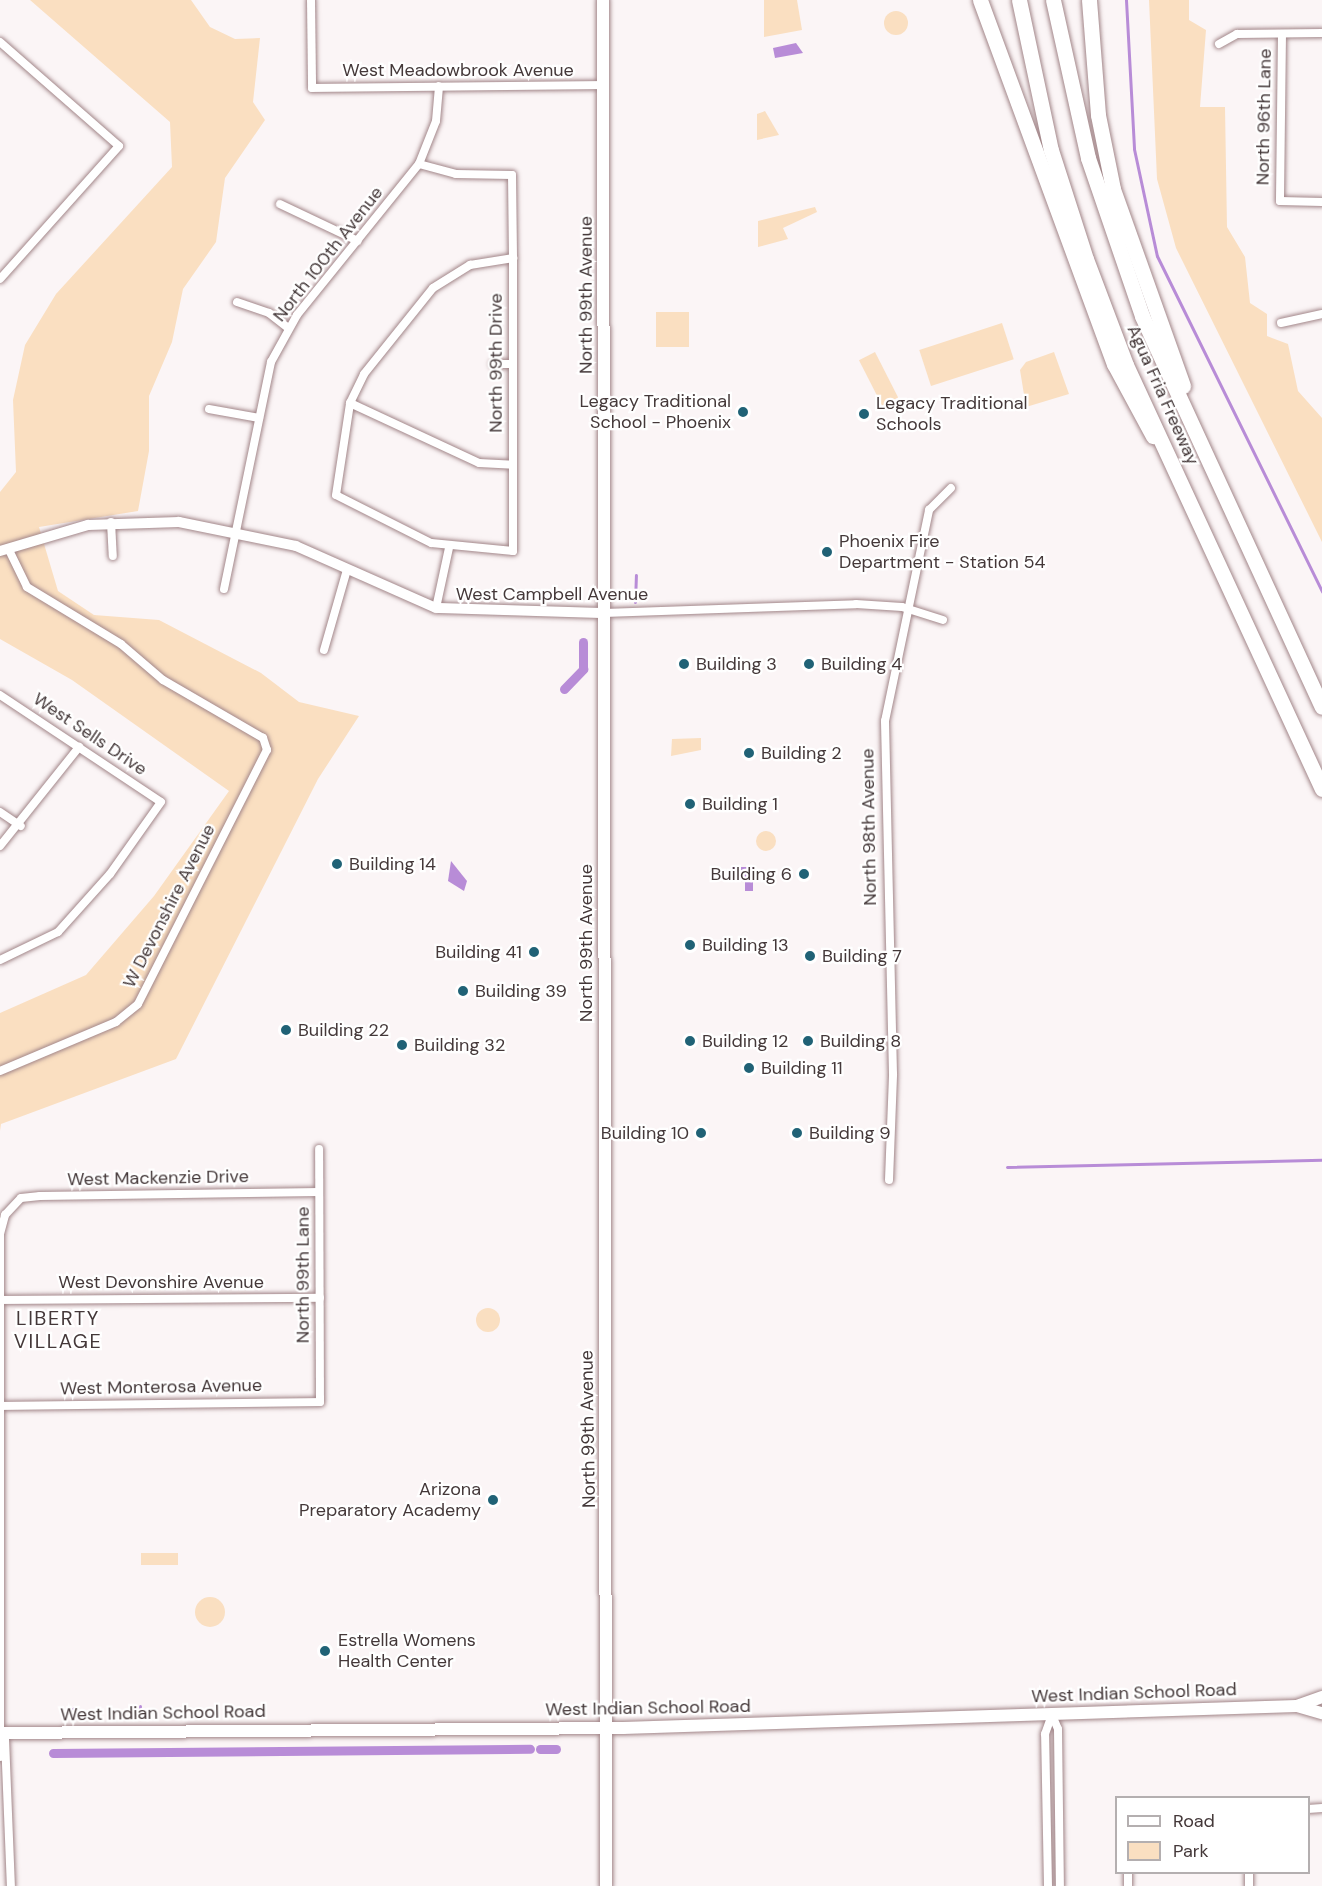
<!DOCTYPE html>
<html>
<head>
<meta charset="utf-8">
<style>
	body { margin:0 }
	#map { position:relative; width:1322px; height:1886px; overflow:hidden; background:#fbf5f6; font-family:"DM Sans",sans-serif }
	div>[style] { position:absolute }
	.green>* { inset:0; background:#fadfc1; transform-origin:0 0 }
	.round { border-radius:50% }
	.water>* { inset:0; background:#b88cd7 }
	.stream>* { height:3px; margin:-1.5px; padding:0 1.5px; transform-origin:1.5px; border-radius:1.5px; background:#b88cd7 }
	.canal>* { height:9px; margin:-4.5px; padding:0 4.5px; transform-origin:4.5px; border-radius:4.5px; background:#b88cd7 }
	.roads { filter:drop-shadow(0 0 2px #a28689) drop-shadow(0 0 2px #a28689) }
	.minor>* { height:8px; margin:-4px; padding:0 4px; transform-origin:4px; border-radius:4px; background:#fff }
	.tertiary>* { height:10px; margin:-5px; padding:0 5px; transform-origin:5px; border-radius:5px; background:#fff }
	.secondary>* { height:12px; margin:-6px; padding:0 6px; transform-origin:6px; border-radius:6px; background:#fff }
	.motorway>* { height:15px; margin:-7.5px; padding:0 7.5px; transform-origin:7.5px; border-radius:7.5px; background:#fff }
	.dots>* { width:16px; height:16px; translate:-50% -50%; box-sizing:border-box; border:3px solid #fff; border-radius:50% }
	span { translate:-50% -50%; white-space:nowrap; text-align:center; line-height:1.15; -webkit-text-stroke:4.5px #fff; paint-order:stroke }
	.street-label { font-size:18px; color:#443839 }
	.poi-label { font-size:18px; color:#443839 }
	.right { translate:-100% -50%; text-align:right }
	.left { translate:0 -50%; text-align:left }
	.neighbourhood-label { font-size:20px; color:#443839; letter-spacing:1.5px }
	.legend { position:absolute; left:1115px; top:1796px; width:195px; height:78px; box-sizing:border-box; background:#fff; border:2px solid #b4afb0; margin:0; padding:8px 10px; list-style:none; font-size:18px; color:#443839 }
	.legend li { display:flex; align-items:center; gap:12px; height:30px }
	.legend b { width:30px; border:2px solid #b4afb0 }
</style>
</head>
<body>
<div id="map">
	<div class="green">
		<i style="clip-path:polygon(30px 0,191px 0,210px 27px,235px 39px,260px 38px,253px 102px,265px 120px,225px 178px,216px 242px,183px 289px,172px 342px,149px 396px,149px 451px,138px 511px,39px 527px,58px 591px,94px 615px,159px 620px,261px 673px,299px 702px,359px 716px,318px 779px,176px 1059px,1px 1124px,0 1131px,0 1013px,86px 975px,154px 896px,229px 791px,72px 680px,0 639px,0 492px,16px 472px,13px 400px,25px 345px,56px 294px,172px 167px,170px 122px)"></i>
		<i style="clip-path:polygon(764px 0,797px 0,802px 30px,764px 37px)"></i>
		<i style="clip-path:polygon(1149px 0,1189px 0,1189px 20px,1206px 30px,1200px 107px,1225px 107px,1227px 227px,1245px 257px,1250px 303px,1267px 314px,1267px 336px,1288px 344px,1298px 391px,1322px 418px,1322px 542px,1176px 248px,1157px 179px)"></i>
		<i class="round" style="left:884px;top:11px;width:24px;height:24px"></i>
		<i style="clip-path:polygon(765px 111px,779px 135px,757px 140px,757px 114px)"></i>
		<i style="clip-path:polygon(815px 207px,817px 212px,783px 228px,788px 239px,758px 247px,758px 221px)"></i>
		<i style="left:656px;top:312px;width:33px;height:35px"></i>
		<i style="left:1002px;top:323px;width:38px;height:87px;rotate:72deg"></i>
		<i style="left:875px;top:352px;width:51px;height:18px;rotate:63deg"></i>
		<i style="clip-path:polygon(1054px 352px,1069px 394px,1026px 407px,1020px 370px,1026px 362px)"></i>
		<i style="clip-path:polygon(701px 738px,701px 750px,671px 756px,672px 739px)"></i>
		<i class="round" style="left:756px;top:831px;width:20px;height:20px"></i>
		<i class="round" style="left:476px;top:1308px;width:24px;height:24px"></i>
		<i style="left:141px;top:1553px;width:37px;height:12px"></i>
		<i class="round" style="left:195px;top:1597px;width:30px;height:30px"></i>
	</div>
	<div class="water">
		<i style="clip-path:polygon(796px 43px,803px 53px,775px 58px,773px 48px)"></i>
		<i style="clip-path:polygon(451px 861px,467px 881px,464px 891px,448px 881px)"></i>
		<i style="clip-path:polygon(731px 867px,753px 867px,753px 891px,745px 891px,745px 878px,730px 878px)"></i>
	</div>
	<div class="stream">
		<i style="left:1126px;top:0;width:149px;rotate:86.9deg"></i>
		<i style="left:1134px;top:149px;width:109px;rotate:77.9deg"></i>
		<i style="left:1157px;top:256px;width:374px;rotate:63.8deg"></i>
		<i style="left:635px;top:602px;width:27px;rotate:-88deg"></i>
		<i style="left:1007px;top:1167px;width:315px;rotate:-1.3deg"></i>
		<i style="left:140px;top:1706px;width:7px;rotate:90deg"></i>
		<i style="left:68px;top:1714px;width:8px;rotate:-45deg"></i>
	</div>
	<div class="canal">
		<i style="left:564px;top:689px;width:28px;rotate:-46deg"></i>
		<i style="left:583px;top:669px;width:27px;rotate:-90deg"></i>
		<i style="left:540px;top:1749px;width:16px"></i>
		<i style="left:53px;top:1753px;width:477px;rotate:-0.5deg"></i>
	</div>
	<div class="roads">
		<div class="minor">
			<i style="left:311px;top:0;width:88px;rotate:89.3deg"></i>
			<i style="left:312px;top:88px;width:291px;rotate:-0.6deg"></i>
			<i style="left:1282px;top:34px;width:167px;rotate:90.7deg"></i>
			<i style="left:1280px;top:201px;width:42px;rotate:1.4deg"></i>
			<i style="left:0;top:42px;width:158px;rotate:41.2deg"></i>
			<i style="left:119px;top:146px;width:178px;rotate:131.8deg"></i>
			<i style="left:1219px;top:44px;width:21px;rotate:-29deg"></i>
			<i style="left:1237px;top:34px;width:85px;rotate:-0.7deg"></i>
			<i style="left:419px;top:164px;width:38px;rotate:15deg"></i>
			<i style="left:456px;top:174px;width:56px;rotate:1deg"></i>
			<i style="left:512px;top:175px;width:83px;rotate:89.3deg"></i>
			<i style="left:513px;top:258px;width:293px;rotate:90deg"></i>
			<i style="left:513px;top:551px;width:82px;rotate:-174.4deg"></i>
			<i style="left:431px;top:543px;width:106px;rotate:-153.2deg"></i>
			<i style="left:336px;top:495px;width:93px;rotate:-81.3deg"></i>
			<i style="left:350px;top:403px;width:32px;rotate:-64deg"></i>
			<i style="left:364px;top:374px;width:110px;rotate:-51.3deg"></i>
			<i style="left:433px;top:288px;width:44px;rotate:-31.9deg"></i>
			<i style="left:470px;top:265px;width:44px;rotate:-9.2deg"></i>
			<i style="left:280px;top:204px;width:86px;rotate:25.4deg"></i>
			<i style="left:237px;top:302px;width:34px;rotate:19deg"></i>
			<i style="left:269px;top:313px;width:24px;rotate:38deg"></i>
			<i style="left:1281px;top:323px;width:42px;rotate:-12.4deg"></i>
			<i style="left:494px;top:364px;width:19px"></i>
			<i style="left:350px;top:403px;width:142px;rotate:24.9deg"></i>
			<i style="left:479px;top:463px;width:34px;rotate:3deg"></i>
			<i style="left:209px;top:409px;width:51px;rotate:10.2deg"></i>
			<i style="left:111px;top:522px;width:34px;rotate:87deg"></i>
			<i style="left:224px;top:589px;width:232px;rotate:-78.3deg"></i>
			<i style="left:271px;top:362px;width:54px;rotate:-61deg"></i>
			<i style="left:297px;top:315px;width:194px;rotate:-51.1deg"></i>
			<i style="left:419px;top:164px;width:46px;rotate:-68.4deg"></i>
			<i style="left:436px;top:121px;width:35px;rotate:-85deg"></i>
			<i style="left:436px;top:608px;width:61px;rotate:-77.8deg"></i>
			<i style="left:604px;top:613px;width:252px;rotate:-2deg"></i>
			<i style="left:856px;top:604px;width:46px;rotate:3.7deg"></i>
			<i style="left:902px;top:607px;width:43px;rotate:17.6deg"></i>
			<i style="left:324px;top:650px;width:83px;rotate:-74deg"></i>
			<i style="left:0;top:695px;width:193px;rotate:33.6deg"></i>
			<i style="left:161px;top:802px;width:88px;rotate:125.3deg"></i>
			<i style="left:110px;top:874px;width:78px;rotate:131.9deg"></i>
			<i style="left:58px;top:932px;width:64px;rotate:154.2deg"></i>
			<i style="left:0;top:812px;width:25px;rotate:34deg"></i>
			<i style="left:0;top:846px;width:127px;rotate:-51.4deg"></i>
			<i style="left:0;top:1071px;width:126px;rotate:-22.9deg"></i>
			<i style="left:116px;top:1022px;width:28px;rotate:-39deg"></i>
			<i style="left:138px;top:1004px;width:285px;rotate:-63.1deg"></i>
			<i style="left:267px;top:750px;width:13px;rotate:-108deg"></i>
			<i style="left:263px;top:738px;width:116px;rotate:-149.9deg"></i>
			<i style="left:163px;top:680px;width:55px;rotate:-139.4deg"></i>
			<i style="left:121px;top:644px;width:110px;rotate:-148.8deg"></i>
			<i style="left:27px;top:587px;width:43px;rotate:-116deg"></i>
			<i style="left:889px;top:1180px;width:106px;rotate:-87.8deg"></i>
			<i style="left:893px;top:1074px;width:353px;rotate:-91.3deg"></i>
			<i style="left:885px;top:721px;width:216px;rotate:-78.2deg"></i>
			<i style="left:929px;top:510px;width:31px;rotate:-45deg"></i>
			<i style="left:1px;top:1300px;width:319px;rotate:-0.4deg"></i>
			<i style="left:1px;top:1406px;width:319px;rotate:-0.7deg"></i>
			<i style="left:320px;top:1402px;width:253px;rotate:-90.2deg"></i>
			<i style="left:1052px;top:1715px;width:15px;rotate:67deg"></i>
			<i style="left:1058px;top:1729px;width:157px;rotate:89.3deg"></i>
			<i style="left:5px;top:1739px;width:147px;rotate:87.7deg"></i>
			<i style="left:0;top:1757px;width:523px;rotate:-90deg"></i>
			<i style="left:0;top:1234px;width:20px;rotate:-75deg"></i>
			<i style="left:5px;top:1215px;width:23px;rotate:-47deg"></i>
			<i style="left:21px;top:1198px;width:19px;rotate:-6deg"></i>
			<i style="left:40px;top:1196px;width:279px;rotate:-0.8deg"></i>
			<i style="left:1308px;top:1809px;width:14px;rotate:-4deg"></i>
			<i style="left:1249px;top:1872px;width:14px;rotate:90deg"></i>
			<i style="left:1048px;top:1886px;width:152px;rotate:-91.1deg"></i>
			<i style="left:1045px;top:1734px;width:20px;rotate:-70deg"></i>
			<i style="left:1128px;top:1886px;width:14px;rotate:-90deg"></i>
		</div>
		<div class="tertiary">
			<i style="left:0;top:551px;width:92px;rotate:-16.5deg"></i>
			<i style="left:88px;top:525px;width:91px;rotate:-1.9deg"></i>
			<i style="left:179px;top:522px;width:119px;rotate:11.6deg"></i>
			<i style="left:296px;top:546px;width:153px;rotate:23.9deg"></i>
			<i style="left:436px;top:608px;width:168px;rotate:1.7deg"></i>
		</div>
		<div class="secondary">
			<i style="left:603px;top:0;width:1886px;rotate:89.91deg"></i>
			<i style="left:1297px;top:1706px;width:27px;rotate:-20deg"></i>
			<i style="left:0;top:1733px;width:623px;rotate:-0.46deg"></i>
			<i style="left:623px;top:1728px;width:674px;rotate:-1.87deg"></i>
			<i style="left:1297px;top:1706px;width:26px;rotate:16deg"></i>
		</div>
		<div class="motorway">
			<i style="left:980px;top:0;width:388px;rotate:69.8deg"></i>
			<i style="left:1114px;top:364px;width:82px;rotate:61.6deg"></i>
			<i style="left:1019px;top:0;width:153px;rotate:78deg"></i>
			<i style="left:1051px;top:150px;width:114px;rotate:72.2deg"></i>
			<i style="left:1086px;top:259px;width:113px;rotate:69.3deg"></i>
			<i style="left:1126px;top:365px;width:467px;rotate:65.2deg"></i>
			<i style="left:1053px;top:0;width:162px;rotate:77.5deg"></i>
			<i style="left:1088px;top:158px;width:167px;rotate:71.1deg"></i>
			<i style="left:1142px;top:316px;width:430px;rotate:65.3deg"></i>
			<i style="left:1089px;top:0;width:115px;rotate:85.5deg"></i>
			<i style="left:1098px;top:115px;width:76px;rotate:78.5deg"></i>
			<i style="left:1113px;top:189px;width:209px;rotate:70.4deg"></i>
		</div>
	</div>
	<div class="dots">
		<i style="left:743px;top:412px;background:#206276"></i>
		<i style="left:864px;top:414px;background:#206276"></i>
		<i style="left:827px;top:552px;background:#206276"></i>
		<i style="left:684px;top:664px;background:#206276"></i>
		<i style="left:809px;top:664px;background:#206276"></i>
		<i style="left:749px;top:753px;background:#206276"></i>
		<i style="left:690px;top:804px;background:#206276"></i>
		<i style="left:337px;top:864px;background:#206276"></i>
		<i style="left:804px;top:874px;background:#206276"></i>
		<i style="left:690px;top:945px;background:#206276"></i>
		<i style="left:534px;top:952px;background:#206276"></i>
		<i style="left:810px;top:956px;background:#206276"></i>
		<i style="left:463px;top:991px;background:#206276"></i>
		<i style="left:286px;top:1030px;background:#206276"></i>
		<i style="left:690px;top:1041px;background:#206276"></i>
		<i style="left:808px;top:1041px;background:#206276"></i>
		<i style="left:402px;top:1045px;background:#206276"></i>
		<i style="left:749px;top:1068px;background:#206276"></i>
		<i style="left:701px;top:1133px;background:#206276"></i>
		<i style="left:797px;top:1133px;background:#206276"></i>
		<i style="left:493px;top:1500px;background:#206276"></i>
		<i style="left:325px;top:1651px;background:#206276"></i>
	</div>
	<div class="street-label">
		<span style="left:458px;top:70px">West Meadowbrook Avenue</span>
		<span style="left:1264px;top:117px;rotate:-89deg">North 96th Lane</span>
		<span style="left:328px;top:254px;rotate:-52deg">North 100th Avenue</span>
		<span style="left:586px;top:295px;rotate:-90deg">North 99th Avenue</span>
		<span style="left:496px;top:363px;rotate:-90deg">North 99th Drive</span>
		<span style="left:1163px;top:395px;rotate:66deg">Agua Fria Freeway</span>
		<span style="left:552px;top:594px">West Campbell Avenue</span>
		<span style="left:90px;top:734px;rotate:34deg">West Sells Drive</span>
		<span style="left:869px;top:827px;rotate:-91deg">North 98th Avenue</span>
		<span style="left:169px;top:906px;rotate:-63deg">W Devonshire Avenue</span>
		<span style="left:586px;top:943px;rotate:-90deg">North 99th Avenue</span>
		<span style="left:158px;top:1178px;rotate:-1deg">West Mackenzie Drive</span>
		<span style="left:303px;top:1275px;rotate:-90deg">North 99th Lane</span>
		<span style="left:161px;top:1282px">West Devonshire Avenue</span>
		<span style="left:161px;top:1387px;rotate:-1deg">West Monterosa Avenue</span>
		<span style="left:588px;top:1429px;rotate:-91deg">North 99th Avenue</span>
		<span style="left:1134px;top:1693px;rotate:-2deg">West Indian School Road</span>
		<span style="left:648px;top:1708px;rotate:-1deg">West Indian School Road</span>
		<span style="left:163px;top:1713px;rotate:-1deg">West Indian School Road</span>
	</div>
	<div class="poi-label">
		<span class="right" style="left:731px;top:412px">Legacy Traditional<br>School - Phoenix</span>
		<span class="left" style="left:876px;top:414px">Legacy Traditional<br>Schools</span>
		<span class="left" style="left:839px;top:552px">Phoenix Fire<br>Department - Station 54</span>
		<span class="left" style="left:696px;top:664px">Building 3</span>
		<span class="left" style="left:821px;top:664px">Building 4</span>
		<span class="left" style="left:761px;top:753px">Building 2</span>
		<span class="left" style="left:702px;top:804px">Building 1</span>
		<span class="left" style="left:349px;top:864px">Building 14</span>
		<span class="right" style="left:792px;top:874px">Building 6</span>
		<span class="left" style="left:702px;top:945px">Building 13</span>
		<span class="right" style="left:522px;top:952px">Building 41</span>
		<span class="left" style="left:822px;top:956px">Building 7</span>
		<span class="left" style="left:475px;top:991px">Building 39</span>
		<span class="left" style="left:298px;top:1030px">Building 22</span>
		<span class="left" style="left:702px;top:1041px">Building 12</span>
		<span class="left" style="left:820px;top:1041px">Building 8</span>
		<span class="left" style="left:414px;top:1045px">Building 32</span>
		<span class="left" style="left:761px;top:1068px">Building 11</span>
		<span class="right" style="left:689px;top:1133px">Building 10</span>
		<span class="left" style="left:809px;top:1133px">Building 9</span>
		<span class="right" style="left:481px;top:1500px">Arizona<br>Preparatory Academy</span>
		<span class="left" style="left:338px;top:1651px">Estrella Womens<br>Health Center</span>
	</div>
	<div class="neighbourhood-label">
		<span style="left:58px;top:1330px">LIBERTY<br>VILLAGE</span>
	</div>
	<ul class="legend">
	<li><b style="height:8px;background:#fff"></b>Road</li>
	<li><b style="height:16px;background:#fadfc1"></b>Park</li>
	</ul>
</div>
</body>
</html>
